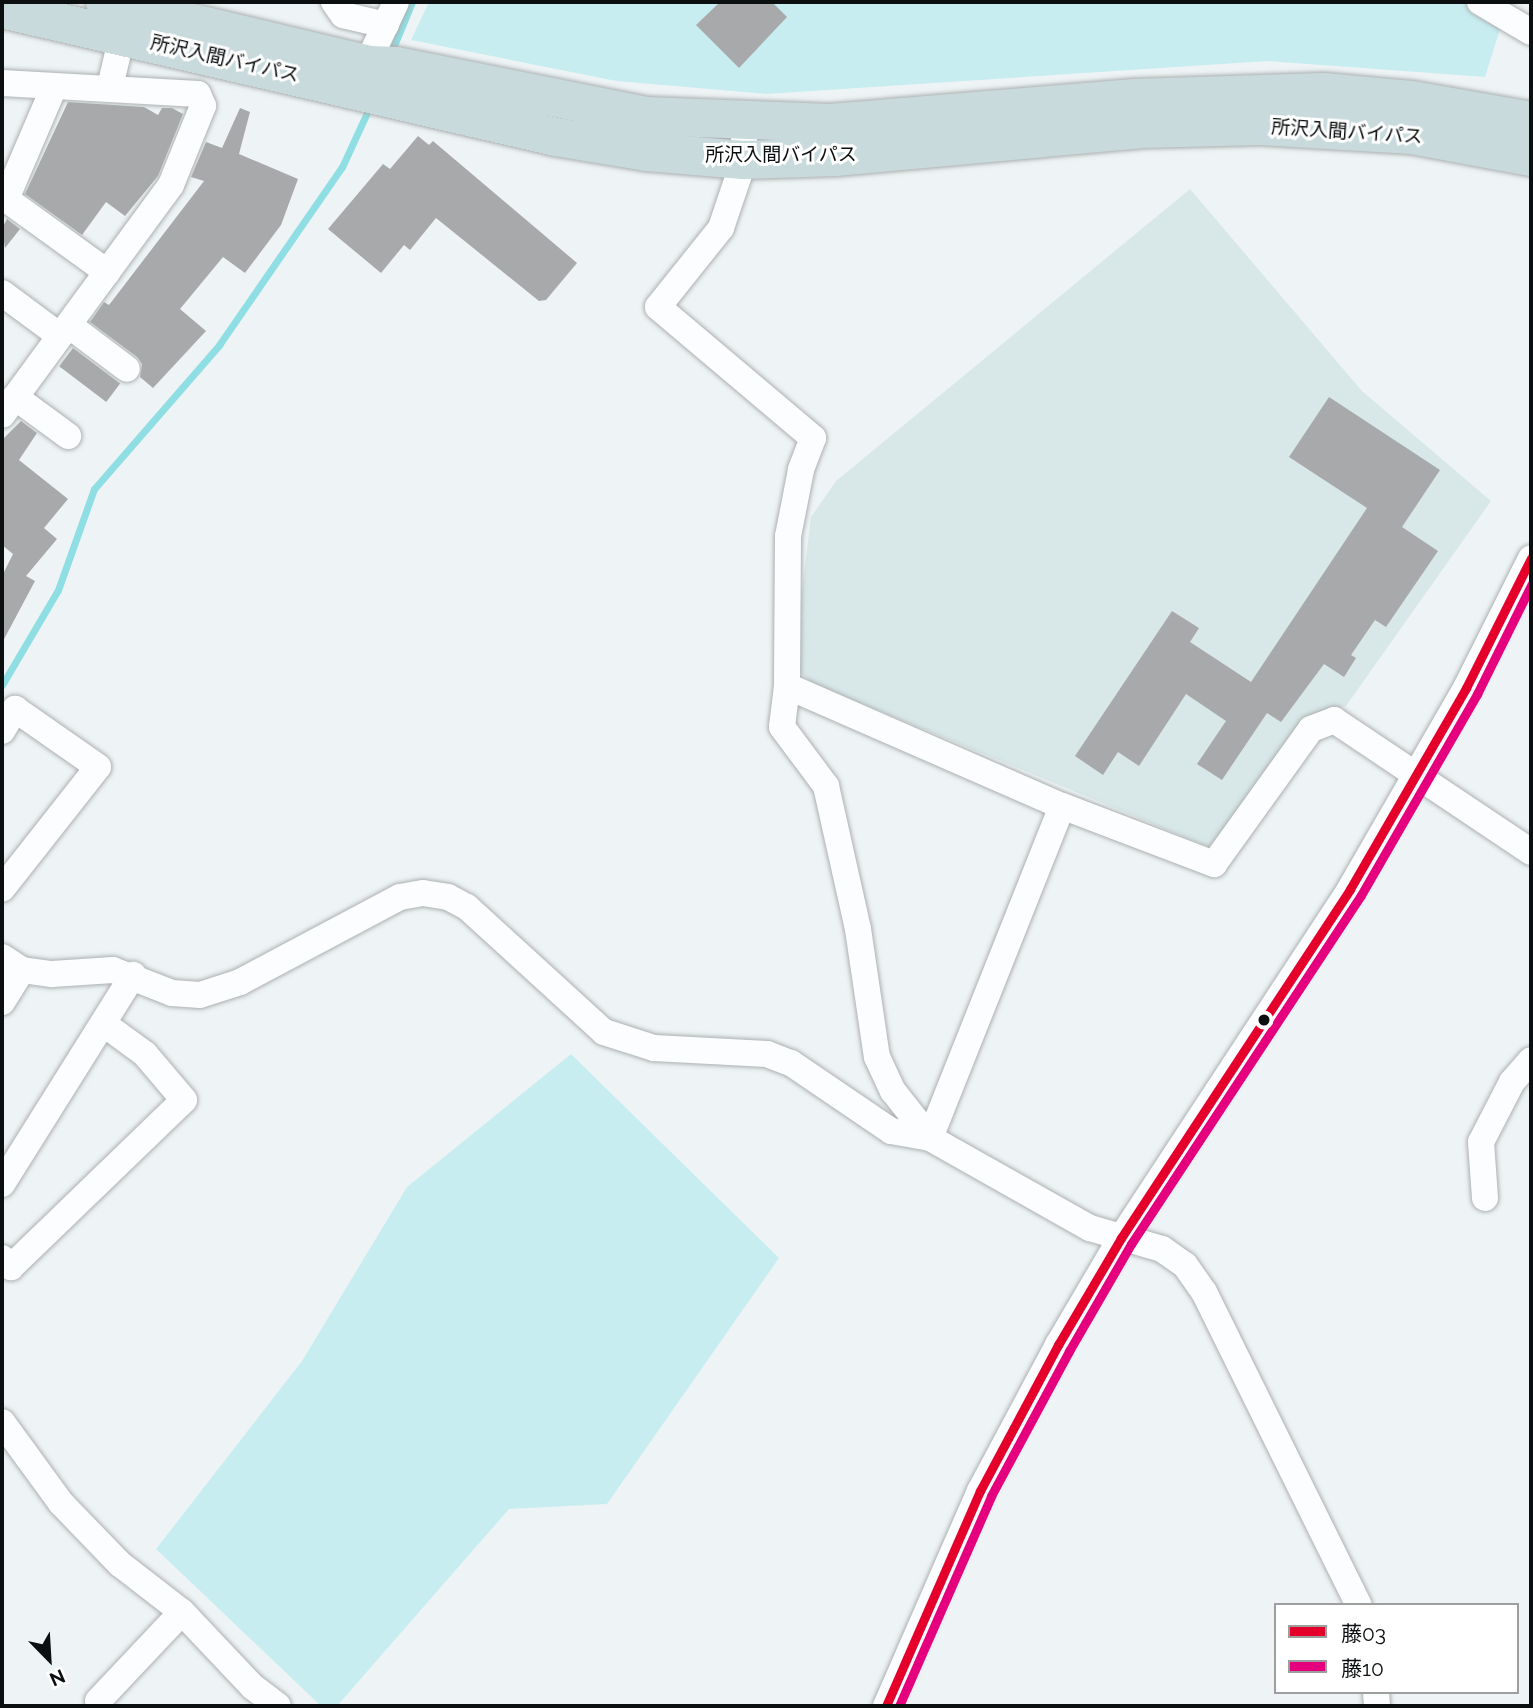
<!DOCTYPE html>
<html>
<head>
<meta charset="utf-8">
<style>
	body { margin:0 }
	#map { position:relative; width:1533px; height:1708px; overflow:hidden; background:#eef4f5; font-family:Raleway,"Noto Sans JP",sans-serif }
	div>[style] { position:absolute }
	.built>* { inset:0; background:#d8e7e8 }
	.green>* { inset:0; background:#c8edf1 }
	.stream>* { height:7px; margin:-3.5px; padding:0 3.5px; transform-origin:3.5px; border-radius:3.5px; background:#8fdee4 }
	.building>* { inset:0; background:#a8a9aa; transform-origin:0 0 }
	.roads { filter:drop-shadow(0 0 2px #acb0b1) drop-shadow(0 0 2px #acb0b1) }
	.minor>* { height:26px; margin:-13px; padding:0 13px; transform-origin:13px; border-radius:13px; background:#fcfdfe }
	.highway>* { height:38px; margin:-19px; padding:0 19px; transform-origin:19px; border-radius:19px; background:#c8dadc }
	.bus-1>* { height:9px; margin:-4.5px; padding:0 4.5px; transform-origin:4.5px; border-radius:4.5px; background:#e4002b }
	.bus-2>* { height:9px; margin:-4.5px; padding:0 4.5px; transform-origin:4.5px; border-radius:4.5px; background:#e5007d }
	.dots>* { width:19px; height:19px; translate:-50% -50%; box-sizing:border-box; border:4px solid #fff; border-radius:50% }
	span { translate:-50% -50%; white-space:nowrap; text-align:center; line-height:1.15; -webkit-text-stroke:6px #fff; paint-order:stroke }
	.street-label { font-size:19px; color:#0b0f10 }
	.frame { position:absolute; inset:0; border:4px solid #0b0f10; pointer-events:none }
	.legend { position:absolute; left:1274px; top:1603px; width:245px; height:91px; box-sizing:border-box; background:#fff; border:2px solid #9d9f9f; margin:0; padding:9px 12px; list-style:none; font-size:21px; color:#0b0f10 }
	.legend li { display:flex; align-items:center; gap:14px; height:35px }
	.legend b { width:35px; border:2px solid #9d9f9f }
	.north { position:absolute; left:14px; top:1624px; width:70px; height:70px; -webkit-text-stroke:5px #fff; paint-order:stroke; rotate:156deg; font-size:19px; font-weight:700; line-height:28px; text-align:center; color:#0b0f10 }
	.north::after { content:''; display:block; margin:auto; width:24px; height:32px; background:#0b0f10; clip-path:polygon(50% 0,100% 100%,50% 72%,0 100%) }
</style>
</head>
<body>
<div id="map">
	<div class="built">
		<i style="clip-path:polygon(1190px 189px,1362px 391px,1491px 501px,1346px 706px,1309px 717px,1209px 847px,812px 683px,793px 665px,811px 517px,836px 481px)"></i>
	</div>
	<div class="green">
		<i style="clip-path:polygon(429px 2px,1461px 2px,1501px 26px,1485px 77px,1268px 61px,766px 94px,616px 81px,411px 40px)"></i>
		<i style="clip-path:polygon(571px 1054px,779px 1258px,607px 1504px,509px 1509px,337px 1706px,321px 1706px,156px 1549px,302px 1361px,407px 1187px)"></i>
	</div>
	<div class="stream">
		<i style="left:391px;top:53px;width:55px;rotate:-67.6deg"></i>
		<i style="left:2px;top:685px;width:110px;rotate:-59.5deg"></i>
		<i style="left:58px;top:590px;width:107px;rotate:-70.4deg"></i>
		<i style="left:94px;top:489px;width:191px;rotate:-49deg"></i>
		<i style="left:219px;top:345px;width:216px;rotate:-55.4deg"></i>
		<i style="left:342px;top:167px;width:67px;rotate:-65.3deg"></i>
	</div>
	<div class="building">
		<i style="clip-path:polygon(720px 2px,772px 2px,787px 17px,739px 68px,696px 25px)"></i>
		<i style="clip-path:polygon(68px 102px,144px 107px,158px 115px,162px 108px,172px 108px,183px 114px,158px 176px,125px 216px,106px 202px,82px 235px,25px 194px)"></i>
		<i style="clip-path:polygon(240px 108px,250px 112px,239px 154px,298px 179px,281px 225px,245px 273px,223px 257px,180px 309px,206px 331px,153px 388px,140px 377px,142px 364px,137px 357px,90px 322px,104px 302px,109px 305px,204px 181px,191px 177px,206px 142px,222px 148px)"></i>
		<i style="clip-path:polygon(418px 136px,429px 145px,433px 141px,577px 263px,546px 300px,539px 301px,436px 218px,410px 250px,404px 245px,381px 273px,328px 229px,383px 164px,390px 169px)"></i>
		<i style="clip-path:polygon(7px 219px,20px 229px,5px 248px,2px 228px)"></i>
		<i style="left:73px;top:348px;width:59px;height:23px;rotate:37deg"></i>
		<i style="clip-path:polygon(1329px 397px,1440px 470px,1402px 527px,1438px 551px,1386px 627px,1375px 620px,1351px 655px,1356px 658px,1344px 677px,1324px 664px,1281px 722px,1267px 713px,1222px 780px,1197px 764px,1226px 721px,1186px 694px,1139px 766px,1118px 752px,1103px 775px,1075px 756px,1172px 611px,1199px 628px,1190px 642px,1251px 682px,1367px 508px,1289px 457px)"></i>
		<i style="clip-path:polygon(21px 421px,37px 433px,19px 460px,68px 499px,44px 528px,57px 539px,26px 576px,35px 581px,2px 643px,2px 576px,13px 554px,2px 545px,2px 440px)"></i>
	</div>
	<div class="roads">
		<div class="minor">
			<i style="left:334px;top:2px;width:16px;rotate:55deg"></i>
			<i style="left:343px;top:15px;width:44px;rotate:13.1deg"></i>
			<i style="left:1480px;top:2px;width:59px;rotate:30.5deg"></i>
			<i style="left:367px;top:64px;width:68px;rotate:-64.9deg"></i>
			<i style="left:2px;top:83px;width:196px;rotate:3.2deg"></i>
			<i style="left:198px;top:94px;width:13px;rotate:67deg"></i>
			<i style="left:203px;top:106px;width:85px;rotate:112.1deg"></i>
			<i style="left:171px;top:185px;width:285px;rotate:126.3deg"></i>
			<i style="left:54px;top:87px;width:122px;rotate:113.2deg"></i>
			<i style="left:6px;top:199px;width:125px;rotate:35.9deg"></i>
			<i style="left:110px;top:87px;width:52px;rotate:-76.8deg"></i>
			<i style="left:744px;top:123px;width:37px;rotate:90deg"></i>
			<i style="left:744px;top:160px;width:72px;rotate:108.7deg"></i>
			<i style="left:721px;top:228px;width:101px;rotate:128.6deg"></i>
			<i style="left:658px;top:307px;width:203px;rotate:40.2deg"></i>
			<i style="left:813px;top:438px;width:34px;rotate:111deg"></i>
			<i style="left:801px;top:470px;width:67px;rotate:101.1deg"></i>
			<i style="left:788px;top:536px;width:150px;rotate:90.4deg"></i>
			<i style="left:787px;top:686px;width:300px;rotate:23.6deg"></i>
			<i style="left:1062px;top:806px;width:163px;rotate:20.9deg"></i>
			<i style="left:1214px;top:864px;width:166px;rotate:-54.3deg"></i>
			<i style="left:1311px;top:729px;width:25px;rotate:-21deg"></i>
			<i style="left:1334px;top:720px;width:237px;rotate:33.8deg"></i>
			<i style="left:2px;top:293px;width:72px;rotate:36.6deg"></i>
			<i style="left:70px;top:326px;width:71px;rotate:37deg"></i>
			<i style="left:15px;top:397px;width:66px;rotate:36.3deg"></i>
			<i style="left:787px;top:686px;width:41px;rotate:97deg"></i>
			<i style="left:782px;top:727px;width:74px;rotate:53.3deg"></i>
			<i style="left:826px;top:786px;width:147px;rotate:77.4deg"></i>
			<i style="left:858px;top:929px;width:129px;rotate:81.6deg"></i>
			<i style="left:877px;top:1057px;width:38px;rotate:65deg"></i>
			<i style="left:893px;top:1091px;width:60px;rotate:51.8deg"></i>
			<i style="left:930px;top:1138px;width:357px;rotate:-68.3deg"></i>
			<i style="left:2px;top:731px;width:26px;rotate:-59deg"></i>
			<i style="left:15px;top:709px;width:101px;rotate:34.9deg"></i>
			<i style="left:98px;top:767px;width:155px;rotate:128.2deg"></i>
			<i style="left:2px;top:957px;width:24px;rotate:33deg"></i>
			<i style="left:22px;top:970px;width:30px;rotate:8deg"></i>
			<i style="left:52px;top:974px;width:61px;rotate:-3.8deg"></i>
			<i style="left:113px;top:970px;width:63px;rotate:21.3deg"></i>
			<i style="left:172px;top:993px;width:28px;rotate:4deg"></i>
			<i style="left:200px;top:995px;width:42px;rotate:-18deg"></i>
			<i style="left:240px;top:982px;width:181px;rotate:-28deg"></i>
			<i style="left:400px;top:897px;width:23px;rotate:-10deg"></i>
			<i style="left:423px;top:893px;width:25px;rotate:9deg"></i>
			<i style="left:448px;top:897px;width:21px;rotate:28deg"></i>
			<i style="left:467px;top:907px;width:185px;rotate:42.4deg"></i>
			<i style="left:604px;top:1032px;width:52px;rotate:17.7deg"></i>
			<i style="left:654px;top:1048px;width:113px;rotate:3deg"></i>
			<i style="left:767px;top:1054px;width:26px;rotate:21deg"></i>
			<i style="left:791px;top:1063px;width:121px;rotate:34.2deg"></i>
			<i style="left:891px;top:1131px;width:40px;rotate:10deg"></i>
			<i style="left:930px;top:1138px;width:184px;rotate:29.4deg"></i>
			<i style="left:1090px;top:1228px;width:75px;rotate:16.3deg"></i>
			<i style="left:1162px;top:1249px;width:28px;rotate:35deg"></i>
			<i style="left:1185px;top:1265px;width:33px;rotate:55deg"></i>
			<i style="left:1204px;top:1292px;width:349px;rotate:63.7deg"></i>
			<i style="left:2px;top:1002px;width:38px;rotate:-58deg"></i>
			<i style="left:2px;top:1184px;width:247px;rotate:-57.9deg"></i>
			<i style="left:1485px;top:1198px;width:56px;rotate:-94.1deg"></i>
			<i style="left:1481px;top:1142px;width:68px;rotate:-62.7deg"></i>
			<i style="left:1512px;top:1082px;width:29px;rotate:-49deg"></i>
			<i style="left:2px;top:1258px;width:13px;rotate:45deg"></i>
			<i style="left:11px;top:1267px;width:240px;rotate:-44deg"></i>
			<i style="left:184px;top:1100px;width:60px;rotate:-130.3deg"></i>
			<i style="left:145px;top:1054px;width:51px;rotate:-143.8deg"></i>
			<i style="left:2px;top:1422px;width:100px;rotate:53.9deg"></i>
			<i style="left:61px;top:1503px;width:85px;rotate:46deg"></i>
			<i style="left:120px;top:1564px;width:78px;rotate:37.7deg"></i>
			<i style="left:182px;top:1612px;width:103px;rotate:46.6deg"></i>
			<i style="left:253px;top:1687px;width:31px;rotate:37deg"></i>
			<i style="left:1376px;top:1692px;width:14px;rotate:86deg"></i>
			<i style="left:98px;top:1701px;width:122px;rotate:-46.7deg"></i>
			<i style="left:886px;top:1706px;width:235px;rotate:-66.4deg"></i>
			<i style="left:980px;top:1491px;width:166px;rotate:-61.9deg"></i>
			<i style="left:1058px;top:1345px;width:124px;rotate:-59.5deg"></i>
			<i style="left:1121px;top:1238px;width:417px;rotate:-56.7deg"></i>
			<i style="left:1350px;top:889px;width:232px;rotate:-60deg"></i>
			<i style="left:1466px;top:688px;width:145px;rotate:-63.4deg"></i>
		</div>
		<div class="highway">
			<i style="left:105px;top:2px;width:271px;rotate:13.4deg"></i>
			<i style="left:369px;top:65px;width:27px;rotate:2deg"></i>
			<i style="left:396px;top:66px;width:255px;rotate:11.3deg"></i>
			<i style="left:646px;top:116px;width:184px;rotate:2.2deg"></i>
			<i style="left:830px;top:123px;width:306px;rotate:-4.7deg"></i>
			<i style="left:1135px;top:98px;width:189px;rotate:-1.8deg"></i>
			<i style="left:1324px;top:92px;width:88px;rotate:5.2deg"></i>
			<i style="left:1412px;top:100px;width:121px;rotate:10deg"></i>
			<i style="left:2px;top:9px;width:569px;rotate:13.01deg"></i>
			<i style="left:556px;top:137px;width:92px;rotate:9.4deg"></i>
			<i style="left:647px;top:152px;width:97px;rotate:4.7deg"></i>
			<i style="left:744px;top:160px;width:91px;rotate:-1.9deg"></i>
			<i style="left:835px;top:157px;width:306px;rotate:-5.2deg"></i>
			<i style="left:1140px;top:129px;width:121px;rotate:-1.4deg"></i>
			<i style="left:1261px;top:126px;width:151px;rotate:3.4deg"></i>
			<i style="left:1412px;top:135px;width:121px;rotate:10.5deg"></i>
		</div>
	</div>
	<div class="bus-1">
		<i style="left:886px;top:1706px;width:235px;rotate:-66.4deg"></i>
		<i style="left:980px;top:1491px;width:166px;rotate:-61.9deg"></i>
		<i style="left:1058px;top:1345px;width:124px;rotate:-59.5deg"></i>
		<i style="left:1121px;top:1238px;width:417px;rotate:-56.7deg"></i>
		<i style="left:1350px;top:889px;width:232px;rotate:-60deg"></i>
		<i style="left:1466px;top:688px;width:145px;rotate:-63.4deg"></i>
	</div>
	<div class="bus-2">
		<i style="left:899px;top:1706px;width:229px;rotate:-66.3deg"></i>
		<i style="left:991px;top:1496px;width:165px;rotate:-61.7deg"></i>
		<i style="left:1069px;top:1351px;width:124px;rotate:-59.9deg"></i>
		<i style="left:1131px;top:1244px;width:418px;rotate:-56.6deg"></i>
		<i style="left:1361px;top:895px;width:232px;rotate:-60deg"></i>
		<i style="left:1477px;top:694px;width:122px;rotate:-63.6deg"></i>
	</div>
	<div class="dots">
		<i style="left:1264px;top:1020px;background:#0b0f10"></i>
	</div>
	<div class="street-label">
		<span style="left:225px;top:59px;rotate:13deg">所沢入間バイパス</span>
		<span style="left:1347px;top:132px;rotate:4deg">所沢入間バイパス</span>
		<span style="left:781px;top:155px">所沢入間バイパス</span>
	</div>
	<div class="frame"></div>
	<ul class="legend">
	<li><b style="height:9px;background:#e4002b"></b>藤03</li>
	<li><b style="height:9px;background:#e5007d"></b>藤10</li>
	</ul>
	<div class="north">N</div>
</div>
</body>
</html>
